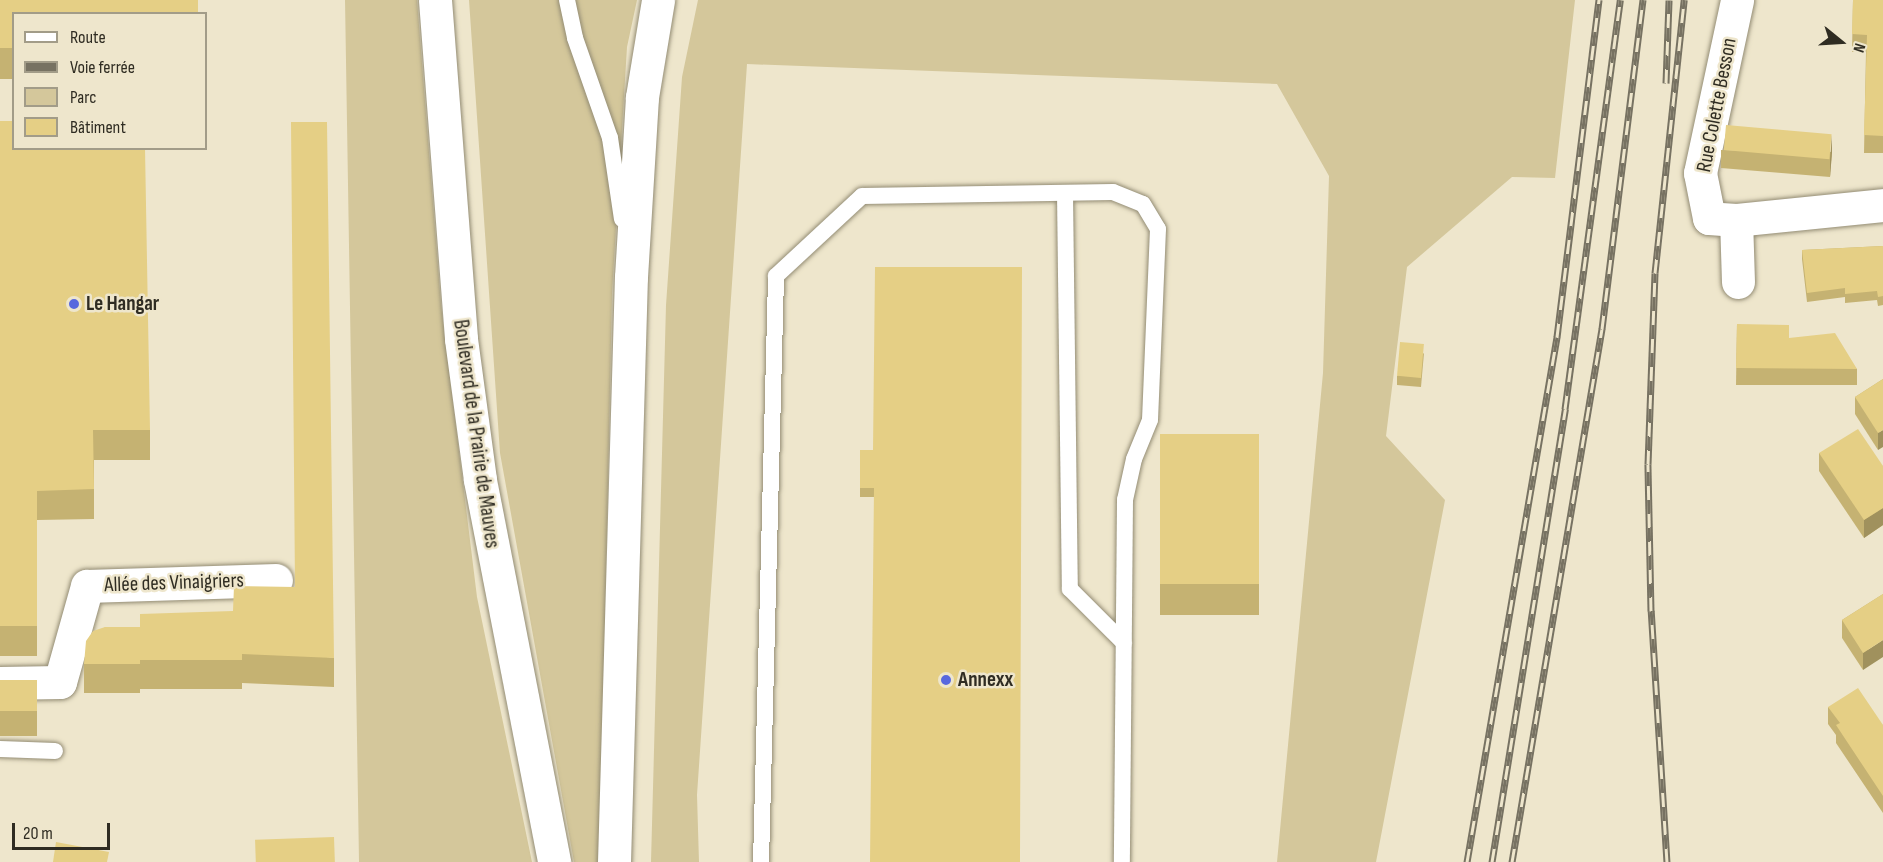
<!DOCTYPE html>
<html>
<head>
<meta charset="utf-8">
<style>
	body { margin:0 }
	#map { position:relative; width:1883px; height:862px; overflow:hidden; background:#eee6cc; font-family:"Sofia Sans Condensed",sans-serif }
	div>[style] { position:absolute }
	.green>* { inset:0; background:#d4c79b }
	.roads { filter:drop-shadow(0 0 2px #938c74) drop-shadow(0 0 2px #938c74) }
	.lane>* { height:16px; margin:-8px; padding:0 8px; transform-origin:8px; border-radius:8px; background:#fff }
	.street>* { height:33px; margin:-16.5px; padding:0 16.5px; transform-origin:16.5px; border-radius:16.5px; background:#fff }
	.primary>* { height:33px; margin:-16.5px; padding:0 16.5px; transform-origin:16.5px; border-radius:16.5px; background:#fff }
	.rail>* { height:7px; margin-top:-3.5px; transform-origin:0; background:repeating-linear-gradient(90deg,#eee6cc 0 14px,#777262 0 28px); box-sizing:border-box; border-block:2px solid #777262 }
	.wall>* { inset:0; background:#c5b272; transform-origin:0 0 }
	.shaded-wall>* { inset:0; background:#a0915d }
	.building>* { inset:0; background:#e5cf85; transform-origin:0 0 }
	.dots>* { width:16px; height:16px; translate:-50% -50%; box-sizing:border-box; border:3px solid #eee6cc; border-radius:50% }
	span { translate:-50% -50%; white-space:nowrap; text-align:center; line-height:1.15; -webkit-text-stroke:5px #eee6cc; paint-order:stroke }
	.street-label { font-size:21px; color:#2f2c22 }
	.poi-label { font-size:21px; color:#2f2c22; font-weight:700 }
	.left { translate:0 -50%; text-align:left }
	.legend { position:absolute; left:12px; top:12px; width:195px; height:138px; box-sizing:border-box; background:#eee6cc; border:2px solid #a29c88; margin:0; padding:8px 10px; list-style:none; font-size:18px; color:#2f2c22 }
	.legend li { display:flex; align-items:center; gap:12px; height:30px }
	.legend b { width:30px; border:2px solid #a29c88 }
	.north { position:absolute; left:1811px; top:12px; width:60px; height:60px; -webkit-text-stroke:4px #eee6cc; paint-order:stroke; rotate:108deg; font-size:16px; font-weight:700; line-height:24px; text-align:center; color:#2f2c22 }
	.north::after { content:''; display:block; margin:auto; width:21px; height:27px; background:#2f2c22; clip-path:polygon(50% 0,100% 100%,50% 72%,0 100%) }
	.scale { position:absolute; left:12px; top:823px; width:98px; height:27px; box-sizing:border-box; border:3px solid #2f2c22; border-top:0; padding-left:8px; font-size:18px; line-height:21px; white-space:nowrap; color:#2f2c22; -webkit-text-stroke:4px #eee6cc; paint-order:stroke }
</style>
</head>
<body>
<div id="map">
	<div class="green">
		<i style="clip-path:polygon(345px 0,417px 0,441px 305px,477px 597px,532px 862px,359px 862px)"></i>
		<i style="clip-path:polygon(469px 0,637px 0,627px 47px,612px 293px,600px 862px,574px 862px,500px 453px)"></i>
		<i style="clip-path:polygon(698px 0,1575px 0,1555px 178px,1512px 177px,1407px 267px,1386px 436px,1445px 500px,1376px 862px,1277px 862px,1323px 373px,1329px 176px,1277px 84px,747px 64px,697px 795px,699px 862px,651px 862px,666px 305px,682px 77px)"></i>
	</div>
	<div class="roads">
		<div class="lane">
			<i style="left:567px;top:0;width:39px;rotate:78deg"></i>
			<i style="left:575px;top:38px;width:106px;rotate:70.7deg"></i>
			<i style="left:610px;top:138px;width:82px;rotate:81.6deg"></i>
			<i style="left:1065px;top:193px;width:396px;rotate:89.3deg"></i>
			<i style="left:1070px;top:589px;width:76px;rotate:45deg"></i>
			<i style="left:0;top:749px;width:55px;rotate:2.1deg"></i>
			<i style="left:761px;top:862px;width:586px;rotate:-88.53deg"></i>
			<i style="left:776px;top:276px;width:117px;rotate:-42.9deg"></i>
			<i style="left:862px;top:196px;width:251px;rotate:-0.9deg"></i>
			<i style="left:1113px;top:192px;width:32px;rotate:22deg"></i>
			<i style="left:1143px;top:204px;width:29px;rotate:59deg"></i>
			<i style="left:1158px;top:229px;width:191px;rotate:92.4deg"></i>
			<i style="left:1150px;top:420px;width:42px;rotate:112.3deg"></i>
			<i style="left:1134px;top:459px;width:42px;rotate:102.4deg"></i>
			<i style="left:1125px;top:500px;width:362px;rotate:90.5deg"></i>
		</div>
		<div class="street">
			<i style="left:1736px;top:220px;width:27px;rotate:-176deg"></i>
			<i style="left:1709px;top:218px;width:46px;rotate:-101.3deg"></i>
			<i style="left:1700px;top:173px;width:177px;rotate:-77.9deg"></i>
			<i style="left:1738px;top:282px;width:62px;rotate:-91.8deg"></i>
			<i style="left:1736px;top:220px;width:148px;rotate:-5.8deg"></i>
			<i style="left:0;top:683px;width:60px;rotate:-1deg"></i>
			<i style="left:60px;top:682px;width:100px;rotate:-74.3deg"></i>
			<i style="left:87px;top:586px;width:189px;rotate:-1.8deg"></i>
		</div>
		<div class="primary">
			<i style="left:435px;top:0;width:340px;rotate:85.6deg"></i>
			<i style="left:461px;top:339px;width:142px;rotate:82.3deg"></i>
			<i style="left:480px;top:480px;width:389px;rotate:79deg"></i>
			<i style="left:614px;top:862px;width:585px;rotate:-88.34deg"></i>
			<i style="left:631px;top:277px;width:180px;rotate:-86.5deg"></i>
			<i style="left:642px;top:97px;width:98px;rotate:-80.6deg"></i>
		</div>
	</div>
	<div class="rail">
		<i style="left:1666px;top:83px;width:83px;rotate:-87.9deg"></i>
		<i style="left:1467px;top:862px;width:533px;rotate:-80.27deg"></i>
		<i style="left:1557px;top:337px;width:340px;rotate:-82.9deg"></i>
		<i style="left:1492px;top:862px;width:459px;rotate:-80.8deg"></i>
		<i style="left:1565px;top:409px;width:413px;rotate:-82.3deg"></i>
		<i style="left:1512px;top:862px;width:541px;rotate:-80.42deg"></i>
		<i style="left:1602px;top:329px;width:332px;rotate:-82.9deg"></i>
		<i style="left:1667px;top:862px;width:252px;rotate:-93.6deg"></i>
		<i style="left:1651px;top:611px;width:147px;rotate:-91.2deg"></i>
		<i style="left:1648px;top:464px;width:191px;rotate:-87.9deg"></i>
		<i style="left:1655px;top:273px;width:275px;rotate:-83.9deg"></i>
	</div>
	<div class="wall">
		<i style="clip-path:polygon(0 0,14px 14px,14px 79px,0 79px)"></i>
		<i style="clip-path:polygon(1853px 0,1883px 0,1883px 153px,1864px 153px,1866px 52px,1852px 52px)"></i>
		<i style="clip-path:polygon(0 121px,150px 430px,150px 460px,94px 460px,94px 519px,37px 520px,37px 656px,0 656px)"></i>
		<i style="clip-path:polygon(1721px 150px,1832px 152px,1830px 177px,1721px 168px)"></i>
		<i style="clip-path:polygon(1883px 246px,1883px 305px,1878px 306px,1877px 300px,1845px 303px,1845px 297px,1807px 302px,1802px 259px,1802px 250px)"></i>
		<i style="clip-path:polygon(1022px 267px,874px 497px,860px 497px,860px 450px,873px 450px)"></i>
		<i style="clip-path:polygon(1737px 324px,1789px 338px,1857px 369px,1857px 385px,1736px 385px)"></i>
		<i style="clip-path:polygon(1424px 353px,1421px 387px,1397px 385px,1397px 376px)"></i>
		<i style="clip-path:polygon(1883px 379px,1878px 450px,1855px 414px,1855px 397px)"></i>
		<i style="left:1259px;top:434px;width:181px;height:99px;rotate:90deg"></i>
		<i style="clip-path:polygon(1819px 453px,1883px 466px,1883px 525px,1864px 538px,1819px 471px)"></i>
		<i style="clip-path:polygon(1883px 594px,1863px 670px,1842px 638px,1842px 620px)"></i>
		<i style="clip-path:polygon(105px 627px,334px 658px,334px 687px,242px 683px,242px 689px,140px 689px,140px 693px,84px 693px,84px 664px)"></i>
		<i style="left:37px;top:680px;width:56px;height:37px;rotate:90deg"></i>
		<i style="clip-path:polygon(1828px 707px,1883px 725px,1883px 813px,1836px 743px,1836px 735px,1828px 724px)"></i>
	</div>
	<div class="shaded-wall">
		<i style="clip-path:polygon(1832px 135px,1832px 152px,1830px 177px,1830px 160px)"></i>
		<i style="clip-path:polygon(1883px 430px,1883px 447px,1878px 450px,1878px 433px)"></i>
		<i style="clip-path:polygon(1883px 508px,1883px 525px,1864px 538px,1864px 520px)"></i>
		<i style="clip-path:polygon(1883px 640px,1883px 657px,1863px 670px,1863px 653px)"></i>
	</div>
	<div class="building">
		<i style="clip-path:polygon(0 0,198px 0,198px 14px,14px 14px,14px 48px,0 48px)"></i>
		<i style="clip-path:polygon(1853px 0,1883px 0,1883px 136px,1864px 135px,1867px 35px,1852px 34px)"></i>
		<i style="clip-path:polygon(0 121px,14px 121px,14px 148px,145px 148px,150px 430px,93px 430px,94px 489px,37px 491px,37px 626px,0 626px)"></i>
		<i style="clip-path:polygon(291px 122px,327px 122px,334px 658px,242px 654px,242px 660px,140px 660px,140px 664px,84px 664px,86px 641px,93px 631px,105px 627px,140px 627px,140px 614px,233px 611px,234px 586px,295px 587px)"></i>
		<i style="left:1726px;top:125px;width:106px;height:25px;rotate:5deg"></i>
		<i style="clip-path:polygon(1883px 246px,1883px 296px,1878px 297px,1877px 291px,1845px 294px,1845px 288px,1807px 293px,1802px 250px)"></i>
		<i style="clip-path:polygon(875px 267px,1022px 267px,1020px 862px,870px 862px,874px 488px,860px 488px,860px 450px,873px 450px)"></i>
		<i style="clip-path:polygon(1737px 324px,1789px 325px,1789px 338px,1835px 333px,1857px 369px,1736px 368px)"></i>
		<i style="left:1400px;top:342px;width:24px;height:34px;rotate:5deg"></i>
		<i style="clip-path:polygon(1883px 379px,1883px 430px,1878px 433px,1855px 397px)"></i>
		<i style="clip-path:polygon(1858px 429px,1883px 466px,1883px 508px,1864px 520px,1819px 453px)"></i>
		<i style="left:1259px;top:434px;width:150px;height:99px;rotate:90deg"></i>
		<i style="clip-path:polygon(1883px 594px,1883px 640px,1863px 653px,1842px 620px)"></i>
		<i style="left:37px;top:680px;width:31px;height:37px;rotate:90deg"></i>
		<i style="clip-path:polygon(1858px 688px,1883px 725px,1883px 796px,1836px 725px,1840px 723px,1828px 707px)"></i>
		<i style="left:334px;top:837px;width:25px;height:79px;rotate:88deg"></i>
		<i style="clip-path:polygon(56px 842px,109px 852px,107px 862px,53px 862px)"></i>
	</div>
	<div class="dots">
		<i style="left:74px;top:304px;background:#5868de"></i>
		<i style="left:946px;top:680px;background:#5868de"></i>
	</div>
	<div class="street-label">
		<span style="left:1717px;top:105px;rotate:-79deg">Rue Colette Besson</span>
		<span style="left:476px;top:434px;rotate:82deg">Boulevard de la Prairie de Mauves</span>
		<span style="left:174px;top:583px;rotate:-2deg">Allée des Vinaigriers</span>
	</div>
	<div class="poi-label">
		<span class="left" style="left:86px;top:304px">Le Hangar</span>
		<span class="left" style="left:958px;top:680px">Annexx</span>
	</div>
	<ul class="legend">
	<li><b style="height:8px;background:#fff"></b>Route</li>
	<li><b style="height:8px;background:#777262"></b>Voie ferrée</li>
	<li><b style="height:16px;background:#d4c79b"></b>Parc</li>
	<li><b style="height:16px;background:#e5cf85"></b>Bâtiment</li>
	</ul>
	<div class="north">N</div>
	<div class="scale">20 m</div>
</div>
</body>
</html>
